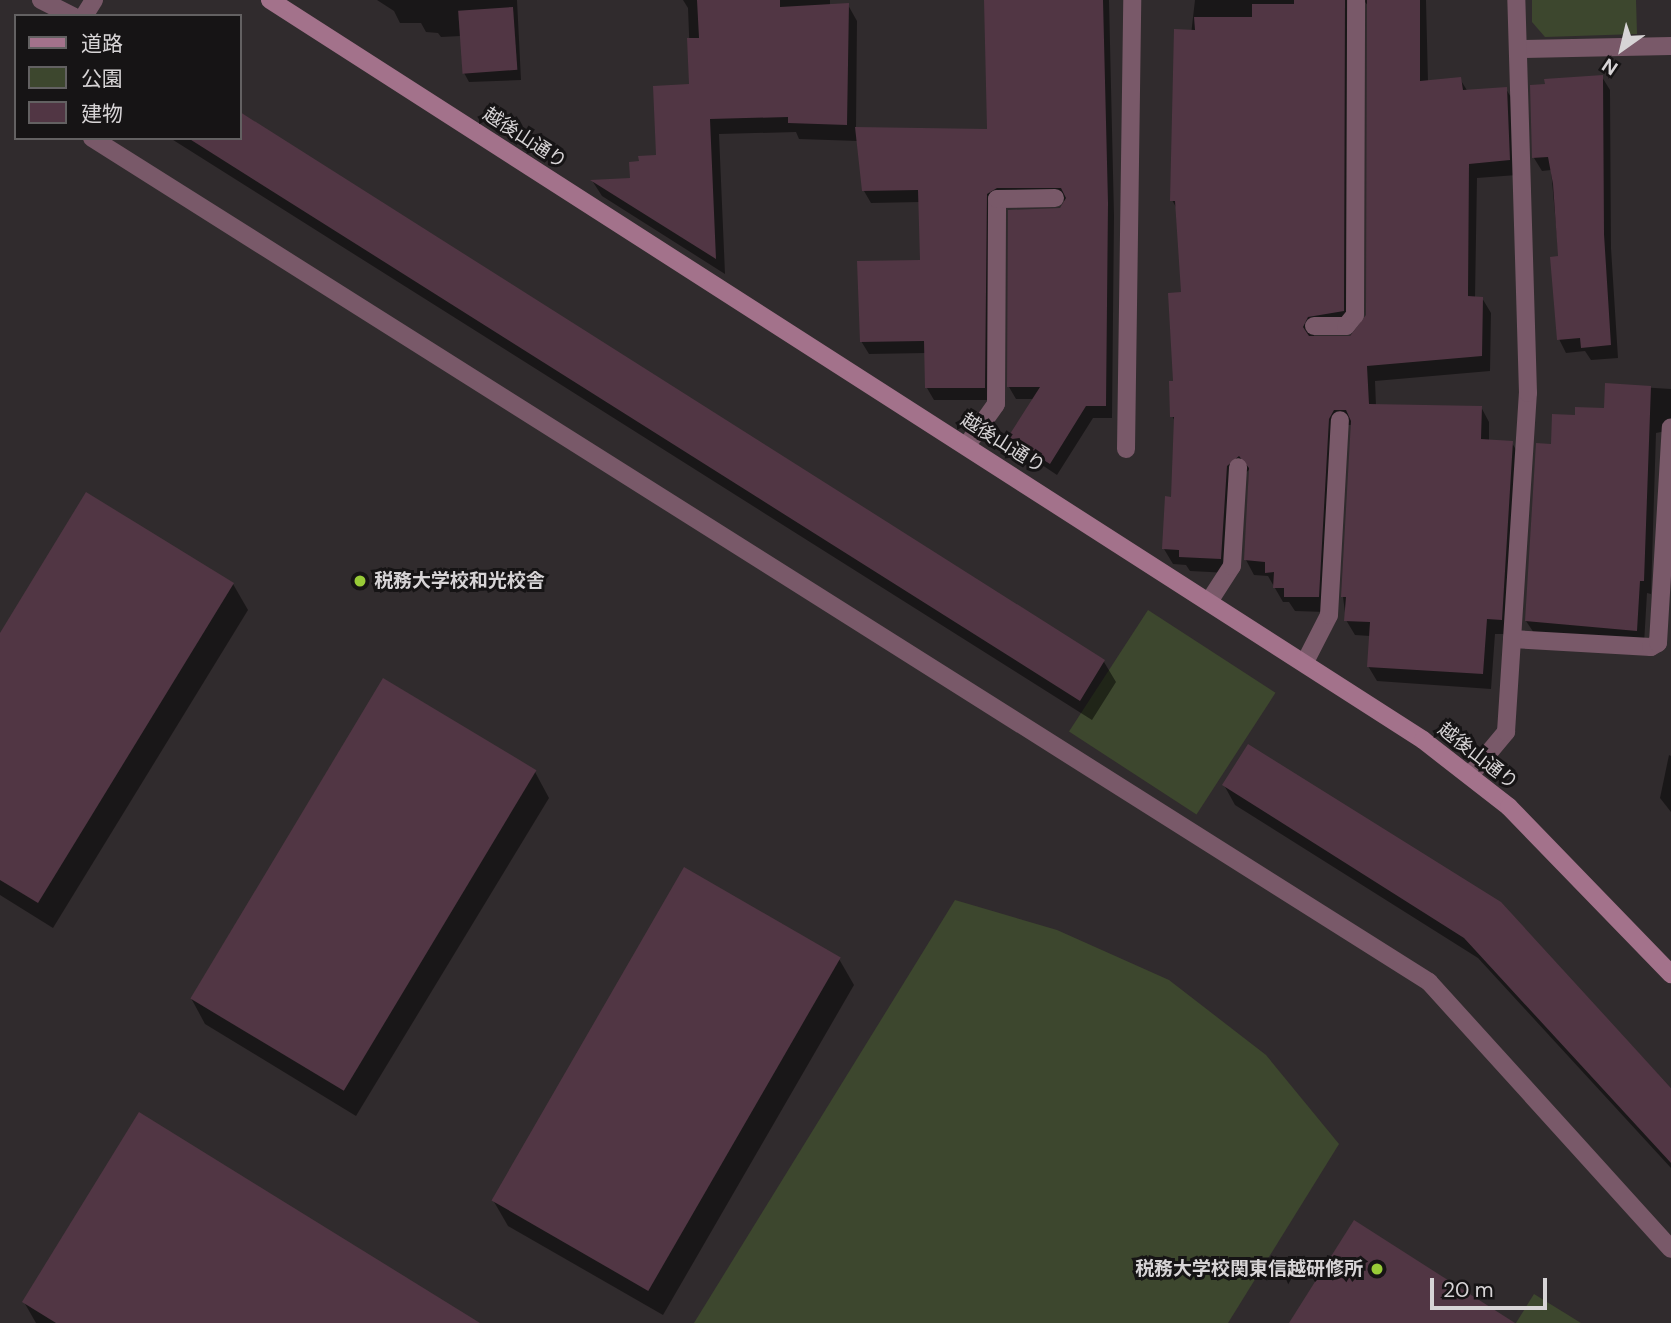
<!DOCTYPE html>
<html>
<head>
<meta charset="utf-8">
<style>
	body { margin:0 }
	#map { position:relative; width:1671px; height:1323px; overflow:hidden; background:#302b2d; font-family:"DM Sans","Noto Sans JP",sans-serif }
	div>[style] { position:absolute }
	.green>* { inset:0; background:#3d472e; transform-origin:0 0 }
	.shadow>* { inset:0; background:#0007 }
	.building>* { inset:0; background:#513644; transform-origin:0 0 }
	.lane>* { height:18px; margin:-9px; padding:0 9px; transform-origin:9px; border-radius:9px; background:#795969 }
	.street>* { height:18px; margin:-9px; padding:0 9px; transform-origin:9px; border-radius:9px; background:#795969 }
	.secondary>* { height:18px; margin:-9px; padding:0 9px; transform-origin:9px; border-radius:9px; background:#a3728b }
	.dots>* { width:19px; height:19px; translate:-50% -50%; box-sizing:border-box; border:4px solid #161415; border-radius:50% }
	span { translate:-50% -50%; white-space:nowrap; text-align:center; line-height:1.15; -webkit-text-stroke:6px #161415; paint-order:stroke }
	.street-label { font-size:19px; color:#d7d4d6 }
	.poi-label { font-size:19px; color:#d7d4d6; font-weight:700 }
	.left { translate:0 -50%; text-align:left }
	.right { translate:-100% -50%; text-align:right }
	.legend { position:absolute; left:14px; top:14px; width:228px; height:126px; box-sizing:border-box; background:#161415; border:2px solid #636162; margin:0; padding:9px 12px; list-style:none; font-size:21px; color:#d7d4d6 }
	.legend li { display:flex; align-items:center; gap:14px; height:35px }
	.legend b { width:35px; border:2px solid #636162 }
	.north { position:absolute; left:1587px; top:14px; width:70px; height:70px; -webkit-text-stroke:5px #161415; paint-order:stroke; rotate:214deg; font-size:19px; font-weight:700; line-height:28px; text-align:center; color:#d7d4d6 }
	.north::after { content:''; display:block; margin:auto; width:24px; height:32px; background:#d7d4d6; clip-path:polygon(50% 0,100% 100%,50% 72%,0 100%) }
	.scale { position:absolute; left:1430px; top:1278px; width:117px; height:32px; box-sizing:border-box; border:4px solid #d7d4d6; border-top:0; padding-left:9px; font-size:21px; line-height:24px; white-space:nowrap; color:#d7d4d6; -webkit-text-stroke:5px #161415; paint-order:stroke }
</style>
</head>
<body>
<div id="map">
	<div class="green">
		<i style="clip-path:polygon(1532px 0,1636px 0,1637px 34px,1545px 37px,1532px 22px)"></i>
		<i style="left:1148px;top:610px;width:152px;height:145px;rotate:33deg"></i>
		<i style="clip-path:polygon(955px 900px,1057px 930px,1169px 980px,1266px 1055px,1339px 1144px,1228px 1323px,694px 1323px)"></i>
		<i style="clip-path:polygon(1534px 1294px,1581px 1323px,1516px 1323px)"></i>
	</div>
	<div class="shadow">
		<i style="clip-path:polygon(377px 0,517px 0,521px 80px,469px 82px,463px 71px,461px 36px,441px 37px,438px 33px,426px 32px,421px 23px,400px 23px,394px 11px)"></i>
		<i style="clip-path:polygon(683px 0,830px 0,830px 6px,848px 5px,857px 21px,856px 129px,988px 131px,986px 0,1109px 0,1114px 216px,1112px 418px,1093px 418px,1057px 475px,1018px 449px,1011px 437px,1034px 399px,1016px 399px,1009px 387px,1067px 201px,1004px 200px,991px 400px,934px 400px,927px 388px,926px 353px,869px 354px,861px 341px,922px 261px,920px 202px,871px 203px,864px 191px,858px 141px,799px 139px,796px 132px,719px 134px,725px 274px,602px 196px,593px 182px,632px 179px,658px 156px,691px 85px,688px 8px)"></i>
		<i style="clip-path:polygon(evenodd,1195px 0,1426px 0,1428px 82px,1460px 79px,1468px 92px,1506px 89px,1515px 104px,1517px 175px,1477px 178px,1475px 298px,1482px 298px,1491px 313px,1490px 371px,1375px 381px,1376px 406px,1481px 407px,1489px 422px,1489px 441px,1512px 443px,1521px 458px,1510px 634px,1495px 634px,1491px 689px,1377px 681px,1368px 666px,1370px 636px,1355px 635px,1346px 620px,1343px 597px,1353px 425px,1343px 425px,1326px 612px,1295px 611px,1289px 602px,1283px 602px,1268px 576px,1254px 575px,1246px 560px,1249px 470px,1234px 482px,1229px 573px,1190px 571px,1186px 565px,1173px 564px,1164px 549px,1173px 499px,1176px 423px,1172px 416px,1183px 294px,1177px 209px,1172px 200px,1195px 0,1365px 2px,1369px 7px,1368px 317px,1347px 339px,1312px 339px,1317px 330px,1351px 326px,1365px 2px)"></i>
		<i style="clip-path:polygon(1602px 77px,1610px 90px,1611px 248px,1618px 358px,1591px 360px,1585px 351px,1566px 353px,1559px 339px,1559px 258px,1551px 170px,1542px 171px,1534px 158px,1532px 87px)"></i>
		<i style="clip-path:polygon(240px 114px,1104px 662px,1116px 682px,1092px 720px,170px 138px,240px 138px)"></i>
		<i style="clip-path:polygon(1607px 385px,1671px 389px,1671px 430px,1656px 433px,1651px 594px,1647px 593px,1644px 644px,1534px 633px,1526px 621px,1552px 446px,1577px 417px,1606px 410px)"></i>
		<i style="clip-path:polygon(233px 584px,248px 610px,53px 928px,0 895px,0 636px)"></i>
		<i style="clip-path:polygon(1669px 755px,1671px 756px,1671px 812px,1660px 798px)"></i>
		<i style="clip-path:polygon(535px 772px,549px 798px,356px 1116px,205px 1024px,191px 998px)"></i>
		<i style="clip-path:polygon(1224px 785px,1499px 904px,1671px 1088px,1671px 1168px,1478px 958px,1235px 805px)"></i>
		<i style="clip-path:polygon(839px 959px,854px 985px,663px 1315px,508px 1226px,493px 1200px)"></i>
		<i style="clip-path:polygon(24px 1302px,477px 1323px,36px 1323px)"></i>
	</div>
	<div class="building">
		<i style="clip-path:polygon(697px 0,780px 0,780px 7px,849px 3px,847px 125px,788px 123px,788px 117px,710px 119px,716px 259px,590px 180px,630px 178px,629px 162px,639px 161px,638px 156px,656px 155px,653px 86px,689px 84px,687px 38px,699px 38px)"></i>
		<i style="clip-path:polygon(984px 0,1103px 0,1108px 203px,1106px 406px,1086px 406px,1050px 464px,1008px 437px,1040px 387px,1007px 387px,1008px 210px,1060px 208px,1066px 198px,1061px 188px,997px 188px,987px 194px,985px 388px,925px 388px,924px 341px,860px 342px,857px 261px,920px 260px,918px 190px,862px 191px,855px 127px,987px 129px)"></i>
		<i style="clip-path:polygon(1294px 0,1345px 0,1344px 311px,1308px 317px,1303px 327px,1309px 336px,1350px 336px,1366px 315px,1367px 0,1420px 0,1420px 81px,1461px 77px,1463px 90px,1507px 87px,1510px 160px,1469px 164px,1468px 296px,1483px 297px,1482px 356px,1367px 366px,1369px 404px,1482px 406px,1481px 439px,1513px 441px,1502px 620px,1487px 619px,1483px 674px,1367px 667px,1370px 622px,1344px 621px,1346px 597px,1341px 597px,1351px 421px,1346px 410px,1334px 410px,1329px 419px,1319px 597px,1284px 597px,1284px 588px,1273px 588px,1274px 572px,1265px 573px,1265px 562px,1244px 560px,1249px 468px,1239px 456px,1227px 466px,1221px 559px,1179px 557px,1179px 550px,1162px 549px,1165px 496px,1171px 497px,1174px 417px,1170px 417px,1169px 381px,1173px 381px,1168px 293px,1181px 292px,1175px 201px,1170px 201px,1174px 29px,1195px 30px,1194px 17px,1252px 17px,1252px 4px,1294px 4px)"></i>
		<i style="left:513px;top:7px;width:63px;height:55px;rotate:86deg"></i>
		<i style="clip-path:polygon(1603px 75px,1604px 234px,1611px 345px,1581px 348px,1580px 338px,1557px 340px,1550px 257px,1558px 256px,1553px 184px,1548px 157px,1532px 158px,1530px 85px,1545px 84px,1544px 79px)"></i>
		<i style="clip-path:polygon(240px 112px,1105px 660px,1080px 701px,188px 138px,240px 138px)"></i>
		<i style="clip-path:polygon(1605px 383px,1651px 386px,1644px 581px,1640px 581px,1637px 631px,1525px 621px,1536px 443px,1551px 444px,1552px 414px,1575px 415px,1575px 407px,1604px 408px)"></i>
		<i style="clip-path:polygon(86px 492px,234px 583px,38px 903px,0 880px,0 633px)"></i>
		<i style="left:383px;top:678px;width:179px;height:374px;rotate:31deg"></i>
		<i style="clip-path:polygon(1248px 744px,1501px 902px,1671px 1088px,1671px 1163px,1464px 938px,1222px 785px)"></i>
		<i style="left:684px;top:867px;width:181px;height:385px;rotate:30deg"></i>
		<i style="clip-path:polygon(139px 1112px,480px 1323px,56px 1323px,22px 1302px)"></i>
		<i style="clip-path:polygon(1354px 1220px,1515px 1323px,1289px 1323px)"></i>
	</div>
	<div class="lane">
		<i style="left:41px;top:0;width:36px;rotate:27deg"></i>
		<i style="left:84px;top:16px;width:19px;rotate:-58deg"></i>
		<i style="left:92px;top:138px;width:1581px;rotate:32.26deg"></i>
		<i style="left:1429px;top:982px;width:360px;rotate:47.8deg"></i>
		<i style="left:1314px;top:326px;width:32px"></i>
		<i style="left:1346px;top:326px;width:14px;rotate:-51deg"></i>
		<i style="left:1355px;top:315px;width:315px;rotate:-89.8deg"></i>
		<i style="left:967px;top:445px;width:50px;rotate:-54.7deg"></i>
		<i style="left:996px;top:404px;width:205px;rotate:-89.7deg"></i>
		<i style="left:997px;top:199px;width:58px;rotate:-1deg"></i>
		<i style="left:1210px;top:600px;width:40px;rotate:-57.1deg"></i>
		<i style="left:1232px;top:566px;width:99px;rotate:-86.5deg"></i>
		<i style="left:1305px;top:662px;width:53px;rotate:-62.9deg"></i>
		<i style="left:1329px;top:615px;width:195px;rotate:-86.8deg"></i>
	</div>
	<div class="street">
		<i style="left:1518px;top:49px;width:153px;rotate:-1.1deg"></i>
		<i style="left:1126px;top:449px;width:449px;rotate:-89.2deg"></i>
		<i style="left:1512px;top:639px;width:139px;rotate:3.3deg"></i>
		<i style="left:1651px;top:647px;width:8px;rotate:-30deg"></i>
		<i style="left:1658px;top:643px;width:216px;rotate:-86.6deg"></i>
		<i style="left:1471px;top:774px;width:55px;rotate:-50.2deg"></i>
		<i style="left:1506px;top:732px;width:340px;rotate:-86.3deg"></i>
		<i style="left:1528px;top:393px;width:393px;rotate:-91.7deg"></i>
	</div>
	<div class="secondary">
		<i style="left:270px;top:0;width:1370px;rotate:32.69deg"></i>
		<i style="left:1423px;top:740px;width:109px;rotate:37.9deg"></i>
		<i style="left:1509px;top:807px;width:233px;rotate:45.9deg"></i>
	</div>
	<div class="dots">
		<i style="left:360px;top:581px;background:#98cb37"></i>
		<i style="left:1377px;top:1269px;background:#98cb37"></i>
	</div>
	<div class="street-label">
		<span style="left:525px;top:138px;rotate:33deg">越後山通り</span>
		<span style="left:1003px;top:443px;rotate:32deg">越後山通り</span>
		<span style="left:1478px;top:756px;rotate:38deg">越後山通り</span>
	</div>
	<div class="poi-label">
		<span class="left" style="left:374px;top:581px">税務大学校和光校舎</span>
		<span class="right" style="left:1363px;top:1269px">税務大学校関東信越研修所</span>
	</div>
	<ul class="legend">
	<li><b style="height:9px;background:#a3728b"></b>道路</li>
	<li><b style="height:19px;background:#3d472e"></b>公園</li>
	<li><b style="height:19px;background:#513644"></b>建物</li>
	</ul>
	<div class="north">N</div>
	<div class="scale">20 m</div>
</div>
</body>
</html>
